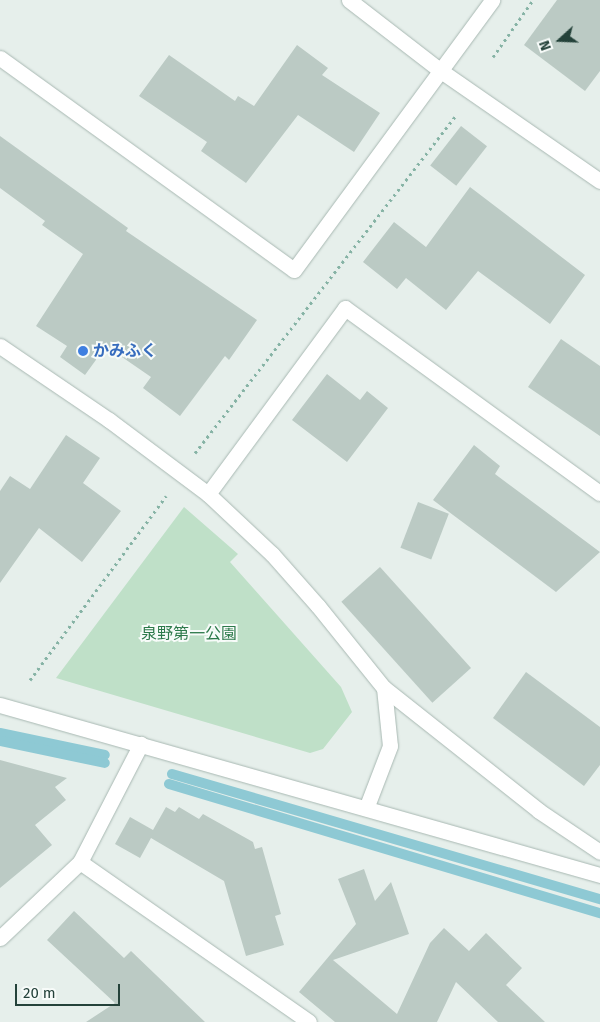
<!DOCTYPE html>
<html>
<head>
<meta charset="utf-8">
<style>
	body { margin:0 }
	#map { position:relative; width:600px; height:1022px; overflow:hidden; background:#e6efeb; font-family:"Fira Sans","Noto Sans JP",sans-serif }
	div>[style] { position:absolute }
	.green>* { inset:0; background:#bfe0c8 }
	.stream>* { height:10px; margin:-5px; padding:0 5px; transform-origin:5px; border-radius:5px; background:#8ec9d4 }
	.building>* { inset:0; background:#bbcac4; transform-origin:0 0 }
	.path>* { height:3px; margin-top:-1.5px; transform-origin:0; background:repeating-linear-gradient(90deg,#86b3a5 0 2.5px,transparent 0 6.5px) }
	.roads { filter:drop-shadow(0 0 1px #a8b8b2) drop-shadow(0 0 1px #a8b8b2) }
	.street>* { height:15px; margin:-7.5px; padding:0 7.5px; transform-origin:7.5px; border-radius:7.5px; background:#fff }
	.secondary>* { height:15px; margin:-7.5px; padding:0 7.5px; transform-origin:7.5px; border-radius:7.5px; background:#fff }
	.dots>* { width:14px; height:14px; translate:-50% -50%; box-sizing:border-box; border:2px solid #f7fbf9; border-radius:50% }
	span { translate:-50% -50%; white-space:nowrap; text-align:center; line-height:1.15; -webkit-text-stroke:4px #f7fbf9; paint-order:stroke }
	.shop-label { font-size:16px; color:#366cbe; font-weight:700 }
	.left { translate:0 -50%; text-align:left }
	.park-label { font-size:16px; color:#2d7a4b }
	.north { position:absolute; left:535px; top:15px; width:50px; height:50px; -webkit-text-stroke:4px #f7fbf9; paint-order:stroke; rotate:250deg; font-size:14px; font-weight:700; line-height:20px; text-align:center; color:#24423a }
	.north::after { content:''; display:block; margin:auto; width:18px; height:22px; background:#24423a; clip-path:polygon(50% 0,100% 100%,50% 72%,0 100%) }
	.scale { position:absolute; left:15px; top:984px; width:105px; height:22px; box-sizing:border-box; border:2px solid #24423a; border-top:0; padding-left:6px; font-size:15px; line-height:18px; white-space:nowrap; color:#24423a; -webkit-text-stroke:4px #f7fbf9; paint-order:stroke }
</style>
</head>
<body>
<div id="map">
	<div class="green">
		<i style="clip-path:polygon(184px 507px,238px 554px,230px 562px,341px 687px,352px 712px,323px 749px,310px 753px,56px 678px)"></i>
	</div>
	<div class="stream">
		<i style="left:0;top:733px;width:107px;rotate:11.8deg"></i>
		<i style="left:0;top:741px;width:107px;rotate:11.8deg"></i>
		<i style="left:172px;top:774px;width:446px;rotate:16.3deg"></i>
		<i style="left:169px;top:784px;width:450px;rotate:16.7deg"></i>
	</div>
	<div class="building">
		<i style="clip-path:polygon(557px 0,600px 0,600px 71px,585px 91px,524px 45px)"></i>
		<i style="clip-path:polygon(297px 45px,328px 68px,322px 75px,380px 113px,354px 152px,298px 115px,246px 183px,201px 151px,207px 142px,139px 96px,169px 55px,235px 101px,238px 96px,254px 106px)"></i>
		<i style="left:461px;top:126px;width:33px;height:50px;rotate:38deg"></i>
		<i style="clip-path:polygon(0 136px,128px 228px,126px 231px,257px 320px,229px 360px,225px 356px,180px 416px,143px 388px,151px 377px,106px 346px,85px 375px,60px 357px,67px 346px,36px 326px,83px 254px,42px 225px,45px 221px,0 188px)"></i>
		<i style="clip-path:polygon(470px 187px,585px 275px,550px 324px,478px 271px,446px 310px,406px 278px,397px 289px,363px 262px,394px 222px,426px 247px)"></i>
		<i style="clip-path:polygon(561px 339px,600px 366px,600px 436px,528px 387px)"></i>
		<i style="clip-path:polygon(327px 374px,360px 400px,367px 391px,388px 408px,347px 462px,292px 420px)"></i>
		<i style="clip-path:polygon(66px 435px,100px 458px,83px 483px,121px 511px,82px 562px,39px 528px,0 583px,0 491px,10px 476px,30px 489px)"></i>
		<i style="clip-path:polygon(474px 445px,500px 466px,495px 474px,600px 552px,556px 592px,433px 500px)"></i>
		<i style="left:418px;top:502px;width:33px;height:49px;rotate:21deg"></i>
		<i style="left:380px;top:567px;width:136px;height:52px;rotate:48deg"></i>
		<i style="clip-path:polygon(526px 672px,600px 727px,600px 765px,584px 786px,493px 718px)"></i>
		<i style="clip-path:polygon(0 760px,67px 778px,55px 787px,66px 800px,35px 825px,52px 845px,0 888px)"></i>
		<i style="clip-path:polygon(166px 807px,175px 812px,179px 807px,199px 819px,203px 814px,253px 842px,255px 849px,262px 847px,281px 914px,275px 916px,284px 945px,246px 956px,224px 881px,151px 838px,140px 858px,115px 844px,130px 817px,153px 830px)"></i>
		<i style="clip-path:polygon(364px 869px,375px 901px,391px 882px,409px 934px,333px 960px,397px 1014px,430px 943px,444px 928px,469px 951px,486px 933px,522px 968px,506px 985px,545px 1022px,498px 1022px,456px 982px,437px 1022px,335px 1022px,299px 992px,356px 924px,338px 879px)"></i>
		<i style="clip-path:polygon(74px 911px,124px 958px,131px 951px,205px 1022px,86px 1022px,115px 1003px,47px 940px)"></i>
	</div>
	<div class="path">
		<i style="left:493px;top:57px;width:70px;rotate:-54.9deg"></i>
		<i style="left:195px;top:453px;width:428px;rotate:-52.3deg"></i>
		<i style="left:30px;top:680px;width:229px;rotate:-53.5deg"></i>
	</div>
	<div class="roads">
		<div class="street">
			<i style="left:0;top:58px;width:362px;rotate:35.8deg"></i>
			<i style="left:294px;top:270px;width:335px;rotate:-53.7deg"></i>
			<i style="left:0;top:346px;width:132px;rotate:34.2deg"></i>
			<i style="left:109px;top:420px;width:124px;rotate:36.8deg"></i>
			<i style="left:208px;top:494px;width:88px;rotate:43.2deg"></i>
			<i style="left:272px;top:554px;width:69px;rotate:48.5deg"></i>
			<i style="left:318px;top:606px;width:105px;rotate:51.2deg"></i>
			<i style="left:384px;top:688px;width:58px;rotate:84.1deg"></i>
			<i style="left:390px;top:746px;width:64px;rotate:111deg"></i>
			<i style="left:208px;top:494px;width:231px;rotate:-53.6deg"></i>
			<i style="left:345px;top:308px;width:315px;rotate:36deg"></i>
			<i style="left:384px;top:688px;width:198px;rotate:38.4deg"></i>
			<i style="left:539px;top:811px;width:73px;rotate:33.9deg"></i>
			<i style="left:80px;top:862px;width:279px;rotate:34.9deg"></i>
			<i style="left:0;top:938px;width:110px;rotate:-43.5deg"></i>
			<i style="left:80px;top:862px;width:133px;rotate:-62.7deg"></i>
		</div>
		<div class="secondary">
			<i style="left:349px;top:0;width:116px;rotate:37.7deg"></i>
			<i style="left:441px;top:71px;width:193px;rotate:34.7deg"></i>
			<i style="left:0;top:705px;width:624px;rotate:15.82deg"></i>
		</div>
	</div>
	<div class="dots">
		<i style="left:83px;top:351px;background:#3f7fe0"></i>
	</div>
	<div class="shop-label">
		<span class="left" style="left:93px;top:351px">かみふく</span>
	</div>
	<div class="park-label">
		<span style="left:189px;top:634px">泉野第一公園</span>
	</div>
	<div class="north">N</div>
	<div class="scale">20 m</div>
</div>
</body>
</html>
